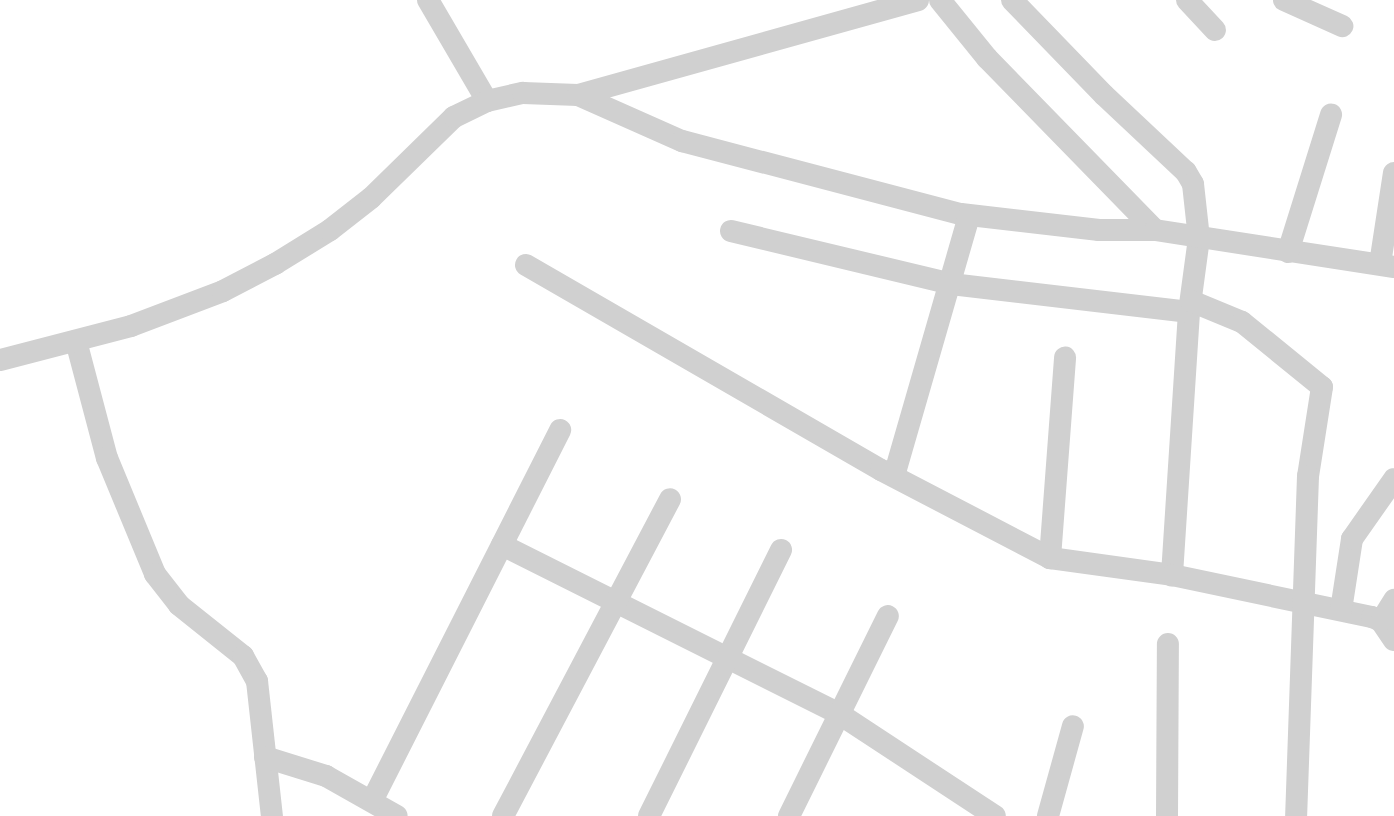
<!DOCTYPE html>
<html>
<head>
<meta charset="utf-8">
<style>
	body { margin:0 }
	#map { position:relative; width:1394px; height:816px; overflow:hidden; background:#fff; font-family:Helvetica,sans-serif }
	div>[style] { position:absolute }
	.minor>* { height:22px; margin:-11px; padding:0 11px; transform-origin:11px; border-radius:11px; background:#d0d0d0 }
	span { translate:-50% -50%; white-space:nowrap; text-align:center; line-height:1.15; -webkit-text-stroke:6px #fff; paint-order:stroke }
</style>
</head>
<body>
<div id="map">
	<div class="minor">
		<i style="left:428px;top:0;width:117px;rotate:59.7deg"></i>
		<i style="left:940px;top:0;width:75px;rotate:51deg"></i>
		<i style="left:987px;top:58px;width:240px;rotate:45.7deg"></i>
		<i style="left:1012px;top:0;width:132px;rotate:45.9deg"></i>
		<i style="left:1104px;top:95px;width:112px;rotate:43.2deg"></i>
		<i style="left:1186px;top:172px;width:14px;rotate:60deg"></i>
		<i style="left:1193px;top:184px;width:54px;rotate:83.7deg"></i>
		<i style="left:1199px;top:238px;width:75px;rotate:97.7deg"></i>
		<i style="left:1189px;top:312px;width:264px;rotate:93.7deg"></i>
		<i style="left:1187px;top:0;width:41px;rotate:47deg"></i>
		<i style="left:1284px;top:0;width:64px;rotate:24.1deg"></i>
		<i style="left:578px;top:95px;width:114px;rotate:23.9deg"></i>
		<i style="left:682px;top:141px;width:288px;rotate:14.7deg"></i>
		<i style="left:961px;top:214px;width:139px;rotate:6.6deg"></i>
		<i style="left:1099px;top:230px;width:56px"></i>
		<i style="left:1155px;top:230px;width:242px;rotate:8.8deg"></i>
		<i style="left:731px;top:231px;width:226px;rotate:13.5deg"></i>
		<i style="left:951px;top:284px;width:240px;rotate:6.7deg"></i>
		<i style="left:1288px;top:252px;width:144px;rotate:-72.6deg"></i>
		<i style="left:1380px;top:264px;width:92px;rotate:-81.3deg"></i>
		<i style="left:526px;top:265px;width:410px;rotate:30deg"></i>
		<i style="left:881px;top:470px;width:191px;rotate:27.5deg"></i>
		<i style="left:1050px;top:558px;width:123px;rotate:7.9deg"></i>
		<i style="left:1172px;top:575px;width:204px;rotate:11.9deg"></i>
		<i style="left:1372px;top:617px;width:10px;rotate:24deg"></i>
		<i style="left:1381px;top:621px;width:23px;rotate:56deg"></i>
		<i style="left:1191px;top:301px;width:55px;rotate:22.4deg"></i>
		<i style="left:1242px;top:322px;width:103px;rotate:39.1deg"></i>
		<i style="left:1322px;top:387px;width:90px;rotate:98.9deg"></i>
		<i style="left:1308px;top:476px;width:340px;rotate:92deg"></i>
		<i style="left:76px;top:341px;width:121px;rotate:75.2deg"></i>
		<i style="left:107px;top:458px;width:126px;rotate:67.5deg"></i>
		<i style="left:155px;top:574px;width:39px;rotate:52deg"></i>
		<i style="left:179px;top:605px;width:82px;rotate:38.6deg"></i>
		<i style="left:243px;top:656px;width:29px;rotate:61deg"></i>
		<i style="left:257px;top:681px;width:136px;rotate:83.7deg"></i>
		<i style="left:0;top:360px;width:135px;rotate:-14.5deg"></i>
		<i style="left:131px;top:326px;width:98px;rotate:-20.8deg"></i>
		<i style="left:223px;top:291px;width:59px;rotate:-27.4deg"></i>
		<i style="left:275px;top:264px;width:65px;rotate:-31.7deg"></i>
		<i style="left:330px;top:230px;width:52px;rotate:-38deg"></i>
		<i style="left:371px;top:198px;width:116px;rotate:-44.3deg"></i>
		<i style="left:454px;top:117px;width:37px;rotate:-26deg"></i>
		<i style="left:487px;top:101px;width:37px;rotate:-13deg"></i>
		<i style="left:523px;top:93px;width:55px;rotate:2.1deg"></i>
		<i style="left:578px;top:95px;width:353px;rotate:-15.6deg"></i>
		<i style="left:894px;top:476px;width:271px;rotate:-73.9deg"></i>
		<i style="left:502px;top:545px;width:379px;rotate:26.6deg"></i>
		<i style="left:841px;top:715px;width:184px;rotate:33.3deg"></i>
		<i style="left:1050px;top:558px;width:201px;rotate:-85.7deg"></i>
		<i style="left:1341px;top:610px;width:72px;rotate:-81.2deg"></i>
		<i style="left:1352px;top:539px;width:73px;rotate:-55deg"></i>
		<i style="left:1381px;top:621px;width:25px;rotate:-58deg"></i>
		<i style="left:265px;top:757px;width:64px;rotate:17.3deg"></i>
		<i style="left:326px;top:776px;width:81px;rotate:29.4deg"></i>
		<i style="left:372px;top:801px;width:416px;rotate:-63.1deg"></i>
		<i style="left:503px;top:816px;width:358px;rotate:-62.2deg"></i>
		<i style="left:649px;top:816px;width:297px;rotate:-63.6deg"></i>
		<i style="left:789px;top:816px;width:223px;rotate:-63.7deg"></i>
		<i style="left:1048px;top:816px;width:93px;rotate:-74.5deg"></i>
		<i style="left:1167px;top:816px;width:172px;rotate:-89.7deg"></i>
	</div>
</div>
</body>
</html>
